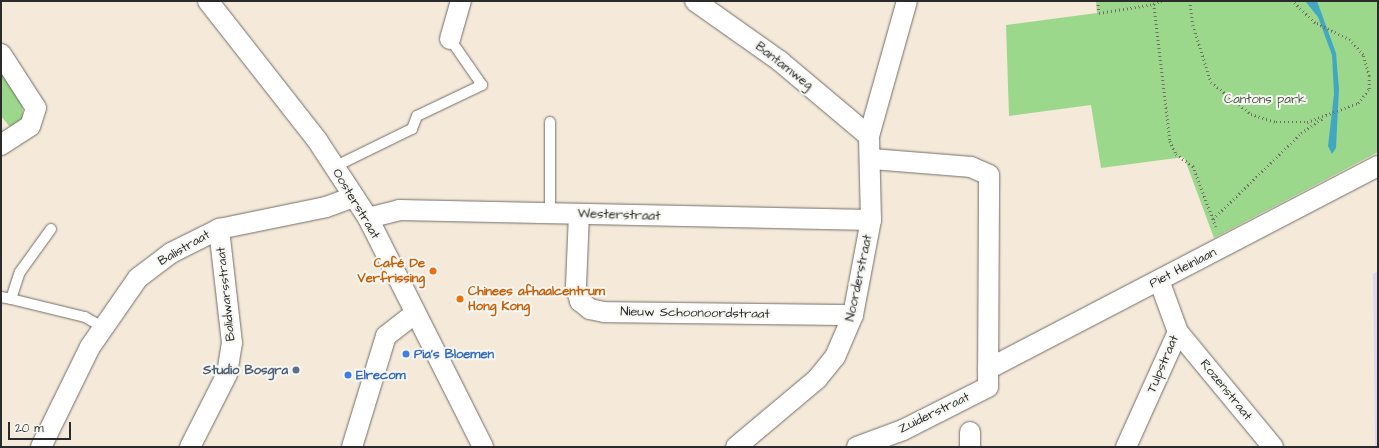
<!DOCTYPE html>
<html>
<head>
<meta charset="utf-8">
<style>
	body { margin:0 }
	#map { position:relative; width:1379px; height:448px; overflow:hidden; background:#f5e9d9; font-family:"Architects Daughter",sans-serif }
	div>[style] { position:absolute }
	.built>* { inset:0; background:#ded5f5 }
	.green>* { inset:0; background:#9cd88c }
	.water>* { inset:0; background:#42a8c2 }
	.path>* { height:2.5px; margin-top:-1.25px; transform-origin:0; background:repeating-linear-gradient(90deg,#726e68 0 1px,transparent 0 4px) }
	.roads { filter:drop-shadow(0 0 1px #726e68) drop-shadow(0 0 1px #726e68) }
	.service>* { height:10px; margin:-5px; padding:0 5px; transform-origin:5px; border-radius:5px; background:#fff }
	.minor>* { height:20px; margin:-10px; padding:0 10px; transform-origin:10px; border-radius:10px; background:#fff }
	.dots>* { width:11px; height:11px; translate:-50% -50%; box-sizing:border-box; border:2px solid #f6f6f2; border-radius:50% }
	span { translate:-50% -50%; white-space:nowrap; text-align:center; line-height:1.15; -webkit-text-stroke:4px #f6f6f2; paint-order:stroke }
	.street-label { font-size:13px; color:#2b2b2b }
	.park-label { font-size:13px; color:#475643 }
	.food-label { font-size:13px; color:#c56008; font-weight:700 }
	.right { translate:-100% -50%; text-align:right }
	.left { translate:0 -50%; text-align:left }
	.shop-label { font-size:13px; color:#366cbe; font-weight:700 }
	.service-label { font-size:13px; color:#4e5e75; font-weight:700 }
	.frame { position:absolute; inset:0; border:2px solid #2b2b2b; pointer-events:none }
	.scale { position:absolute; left:8px; top:422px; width:63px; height:18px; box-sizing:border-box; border:2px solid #2b2b2b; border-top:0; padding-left:5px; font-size:12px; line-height:14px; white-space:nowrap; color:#2b2b2b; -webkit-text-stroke:3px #f6f6f2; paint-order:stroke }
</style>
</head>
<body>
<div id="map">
	<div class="built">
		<i style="clip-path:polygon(1378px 271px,1378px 447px,1375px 447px,1373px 274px)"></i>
	</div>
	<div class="green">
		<i style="clip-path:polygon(1096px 1px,1378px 1px,1378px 152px,1214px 238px,1184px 157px,1101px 168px,1091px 105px,1009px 116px,1006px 25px,1097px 13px)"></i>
		<i style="clip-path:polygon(1px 71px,22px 102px,23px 118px,10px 127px,1px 116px)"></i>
	</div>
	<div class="water">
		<i style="clip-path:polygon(1305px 1px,1317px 1px,1336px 53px,1339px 89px,1336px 148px,1332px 154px,1328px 146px,1334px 94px,1332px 55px,1318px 17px)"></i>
	</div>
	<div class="path">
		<i style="left:1098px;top:1px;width:12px;rotate:85deg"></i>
		<i style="left:1099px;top:13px;width:56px;rotate:-9.3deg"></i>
		<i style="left:1162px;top:1px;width:9px;rotate:159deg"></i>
		<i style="left:1154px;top:4px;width:138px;rotate:83.3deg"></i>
		<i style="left:1170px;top:141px;width:14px;rotate:65deg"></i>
		<i style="left:1176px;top:154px;width:21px;rotate:35deg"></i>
		<i style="left:1193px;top:166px;width:65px;rotate:69.3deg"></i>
		<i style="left:1190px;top:1px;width:24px;rotate:83deg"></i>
		<i style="left:1193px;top:25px;width:60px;rotate:72.5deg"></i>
		<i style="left:1211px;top:82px;width:51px;rotate:38.7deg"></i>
		<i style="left:1251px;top:114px;width:26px;rotate:18deg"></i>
		<i style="left:1276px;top:122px;width:31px"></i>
		<i style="left:1307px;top:122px;width:54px;rotate:-20.4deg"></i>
		<i style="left:1358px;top:103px;width:18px;rotate:-52deg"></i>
		<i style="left:1369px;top:89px;width:13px;rotate:-90deg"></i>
		<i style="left:1369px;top:76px;width:22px;rotate:-106deg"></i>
		<i style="left:1363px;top:55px;width:20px;rotate:-131deg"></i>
		<i style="left:1350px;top:40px;width:39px;rotate:-154deg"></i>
		<i style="left:1315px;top:23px;width:32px;rotate:-136deg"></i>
		<i style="left:1213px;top:219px;width:123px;rotate:-44.3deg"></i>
		<i style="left:1301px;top:133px;width:27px;rotate:-34deg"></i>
	</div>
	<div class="roads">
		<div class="service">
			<i style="left:550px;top:122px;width:91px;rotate:90deg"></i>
			<i style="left:334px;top:167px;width:87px;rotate:-26deg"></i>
			<i style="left:412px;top:129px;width:14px;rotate:-69deg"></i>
			<i style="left:417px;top:116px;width:72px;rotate:-25.5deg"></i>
			<i style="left:482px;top:85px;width:56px;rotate:-124.8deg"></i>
			<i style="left:1px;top:297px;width:10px;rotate:11deg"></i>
			<i style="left:11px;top:299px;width:28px;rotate:-72deg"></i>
			<i style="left:20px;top:272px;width:53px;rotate:-54.2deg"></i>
			<i style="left:11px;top:299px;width:76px;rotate:13.7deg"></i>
			<i style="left:85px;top:317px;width:22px;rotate:30deg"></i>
		</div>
		<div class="minor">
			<i style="left:208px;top:1px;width:177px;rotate:51.9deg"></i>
			<i style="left:317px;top:140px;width:93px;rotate:56.8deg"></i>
			<i style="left:368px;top:218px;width:256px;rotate:63.3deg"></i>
			<i style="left:695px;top:1px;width:105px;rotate:35.3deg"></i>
			<i style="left:781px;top:62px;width:115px;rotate:40.1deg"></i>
			<i style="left:450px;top:39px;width:40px;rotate:-74deg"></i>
			<i style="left:1px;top:54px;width:64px;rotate:57.1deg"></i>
			<i style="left:36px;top:108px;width:19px;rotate:108deg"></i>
			<i style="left:30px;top:126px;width:35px;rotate:147deg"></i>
			<i style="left:579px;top:214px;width:73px;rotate:92.4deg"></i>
			<i style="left:576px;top:287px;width:15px;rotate:74deg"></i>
			<i style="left:580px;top:301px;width:13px;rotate:39deg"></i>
			<i style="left:590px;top:309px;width:14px;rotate:12deg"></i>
			<i style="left:604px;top:312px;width:249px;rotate:0.7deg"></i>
			<i style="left:368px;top:218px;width:32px;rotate:-14deg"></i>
			<i style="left:399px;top:210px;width:472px;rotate:1.2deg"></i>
			<i style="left:1178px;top:332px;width:149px;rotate:50.4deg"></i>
			<i style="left:988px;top:369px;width:440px;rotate:-27.5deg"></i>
			<i style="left:41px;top:447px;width:111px;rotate:-63.9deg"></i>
			<i style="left:90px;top:347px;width:84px;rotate:-55.2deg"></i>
			<i style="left:138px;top:278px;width:41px;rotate:-37.1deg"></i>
			<i style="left:171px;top:253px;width:54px;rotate:-26.6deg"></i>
			<i style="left:219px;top:229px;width:109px;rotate:-11.6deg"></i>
			<i style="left:326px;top:207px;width:30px;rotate:-20deg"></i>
			<i style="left:190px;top:447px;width:82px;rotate:-63.1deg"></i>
			<i style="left:227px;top:374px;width:31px;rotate:-81deg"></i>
			<i style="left:232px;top:343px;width:115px;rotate:-96.5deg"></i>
			<i style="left:352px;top:447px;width:116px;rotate:-73deg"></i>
			<i style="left:386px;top:336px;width:36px;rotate:-38deg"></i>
			<i style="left:736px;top:447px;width:106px;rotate:-40deg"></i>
			<i style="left:817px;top:379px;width:28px;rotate:-51deg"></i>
			<i style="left:835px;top:357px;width:46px;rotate:-66.8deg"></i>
			<i style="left:853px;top:315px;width:97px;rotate:-79.3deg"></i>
			<i style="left:871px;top:220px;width:84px;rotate:-91.4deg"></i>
			<i style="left:869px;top:136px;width:140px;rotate:-74.3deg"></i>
			<i style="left:857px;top:447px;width:49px;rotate:-20.3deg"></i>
			<i style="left:903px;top:430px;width:95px;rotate:-26.8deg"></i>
			<i style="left:988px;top:387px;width:212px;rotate:-89.7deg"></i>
			<i style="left:989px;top:175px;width:20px;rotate:-156deg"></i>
			<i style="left:971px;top:167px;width:99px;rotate:-175.4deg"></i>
			<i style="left:970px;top:447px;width:15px;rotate:-90deg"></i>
			<i style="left:1126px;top:447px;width:126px;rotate:-65.7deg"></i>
			<i style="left:1178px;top:332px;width:55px;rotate:-110.1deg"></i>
		</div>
	</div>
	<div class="dots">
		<i style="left:433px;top:271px;background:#e8710a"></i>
		<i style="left:460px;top:299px;background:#e8710a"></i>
		<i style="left:406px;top:354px;background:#3f7fe0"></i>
		<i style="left:296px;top:370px;background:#5c6f8a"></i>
		<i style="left:348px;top:375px;background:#3f7fe0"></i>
	</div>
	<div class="street-label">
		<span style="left:784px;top:66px;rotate:38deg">Bantamweg</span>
		<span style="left:356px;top:204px;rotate:59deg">Oosterstraat</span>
		<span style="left:619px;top:215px;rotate:2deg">Westerstraat</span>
		<span style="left:184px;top:248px;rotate:-30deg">Balistraat</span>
		<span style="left:1183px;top:268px;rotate:-27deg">Piet Heinlaan</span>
		<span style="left:859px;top:278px;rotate:-78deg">Noorderstraat</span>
		<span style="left:226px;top:294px;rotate:-96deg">Balidwarsstraat</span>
		<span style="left:695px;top:313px;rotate:1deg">Nieuw Schoonoordstraat</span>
		<span style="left:1163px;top:364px;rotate:-67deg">Tulpstraat</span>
		<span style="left:1226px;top:390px;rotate:51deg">Rozenstraat</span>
		<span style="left:934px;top:413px;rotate:-26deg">Zuiderstraat</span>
	</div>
	<div class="park-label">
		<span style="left:1265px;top:99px">Cantons park</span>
	</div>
	<div class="food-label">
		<span class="right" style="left:425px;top:271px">Café De<br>Verfrissing</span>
		<span class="left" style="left:468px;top:299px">Chinees afhaalcentrum<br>Hong Kong</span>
	</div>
	<div class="shop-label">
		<span class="left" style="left:414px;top:354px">Pia's Bloemen</span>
		<span class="left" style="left:356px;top:375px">Elrecom</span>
	</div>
	<div class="service-label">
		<span class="right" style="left:288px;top:370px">Studio Bosgra</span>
	</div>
	<div class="frame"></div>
	<div class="scale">20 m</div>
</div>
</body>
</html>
